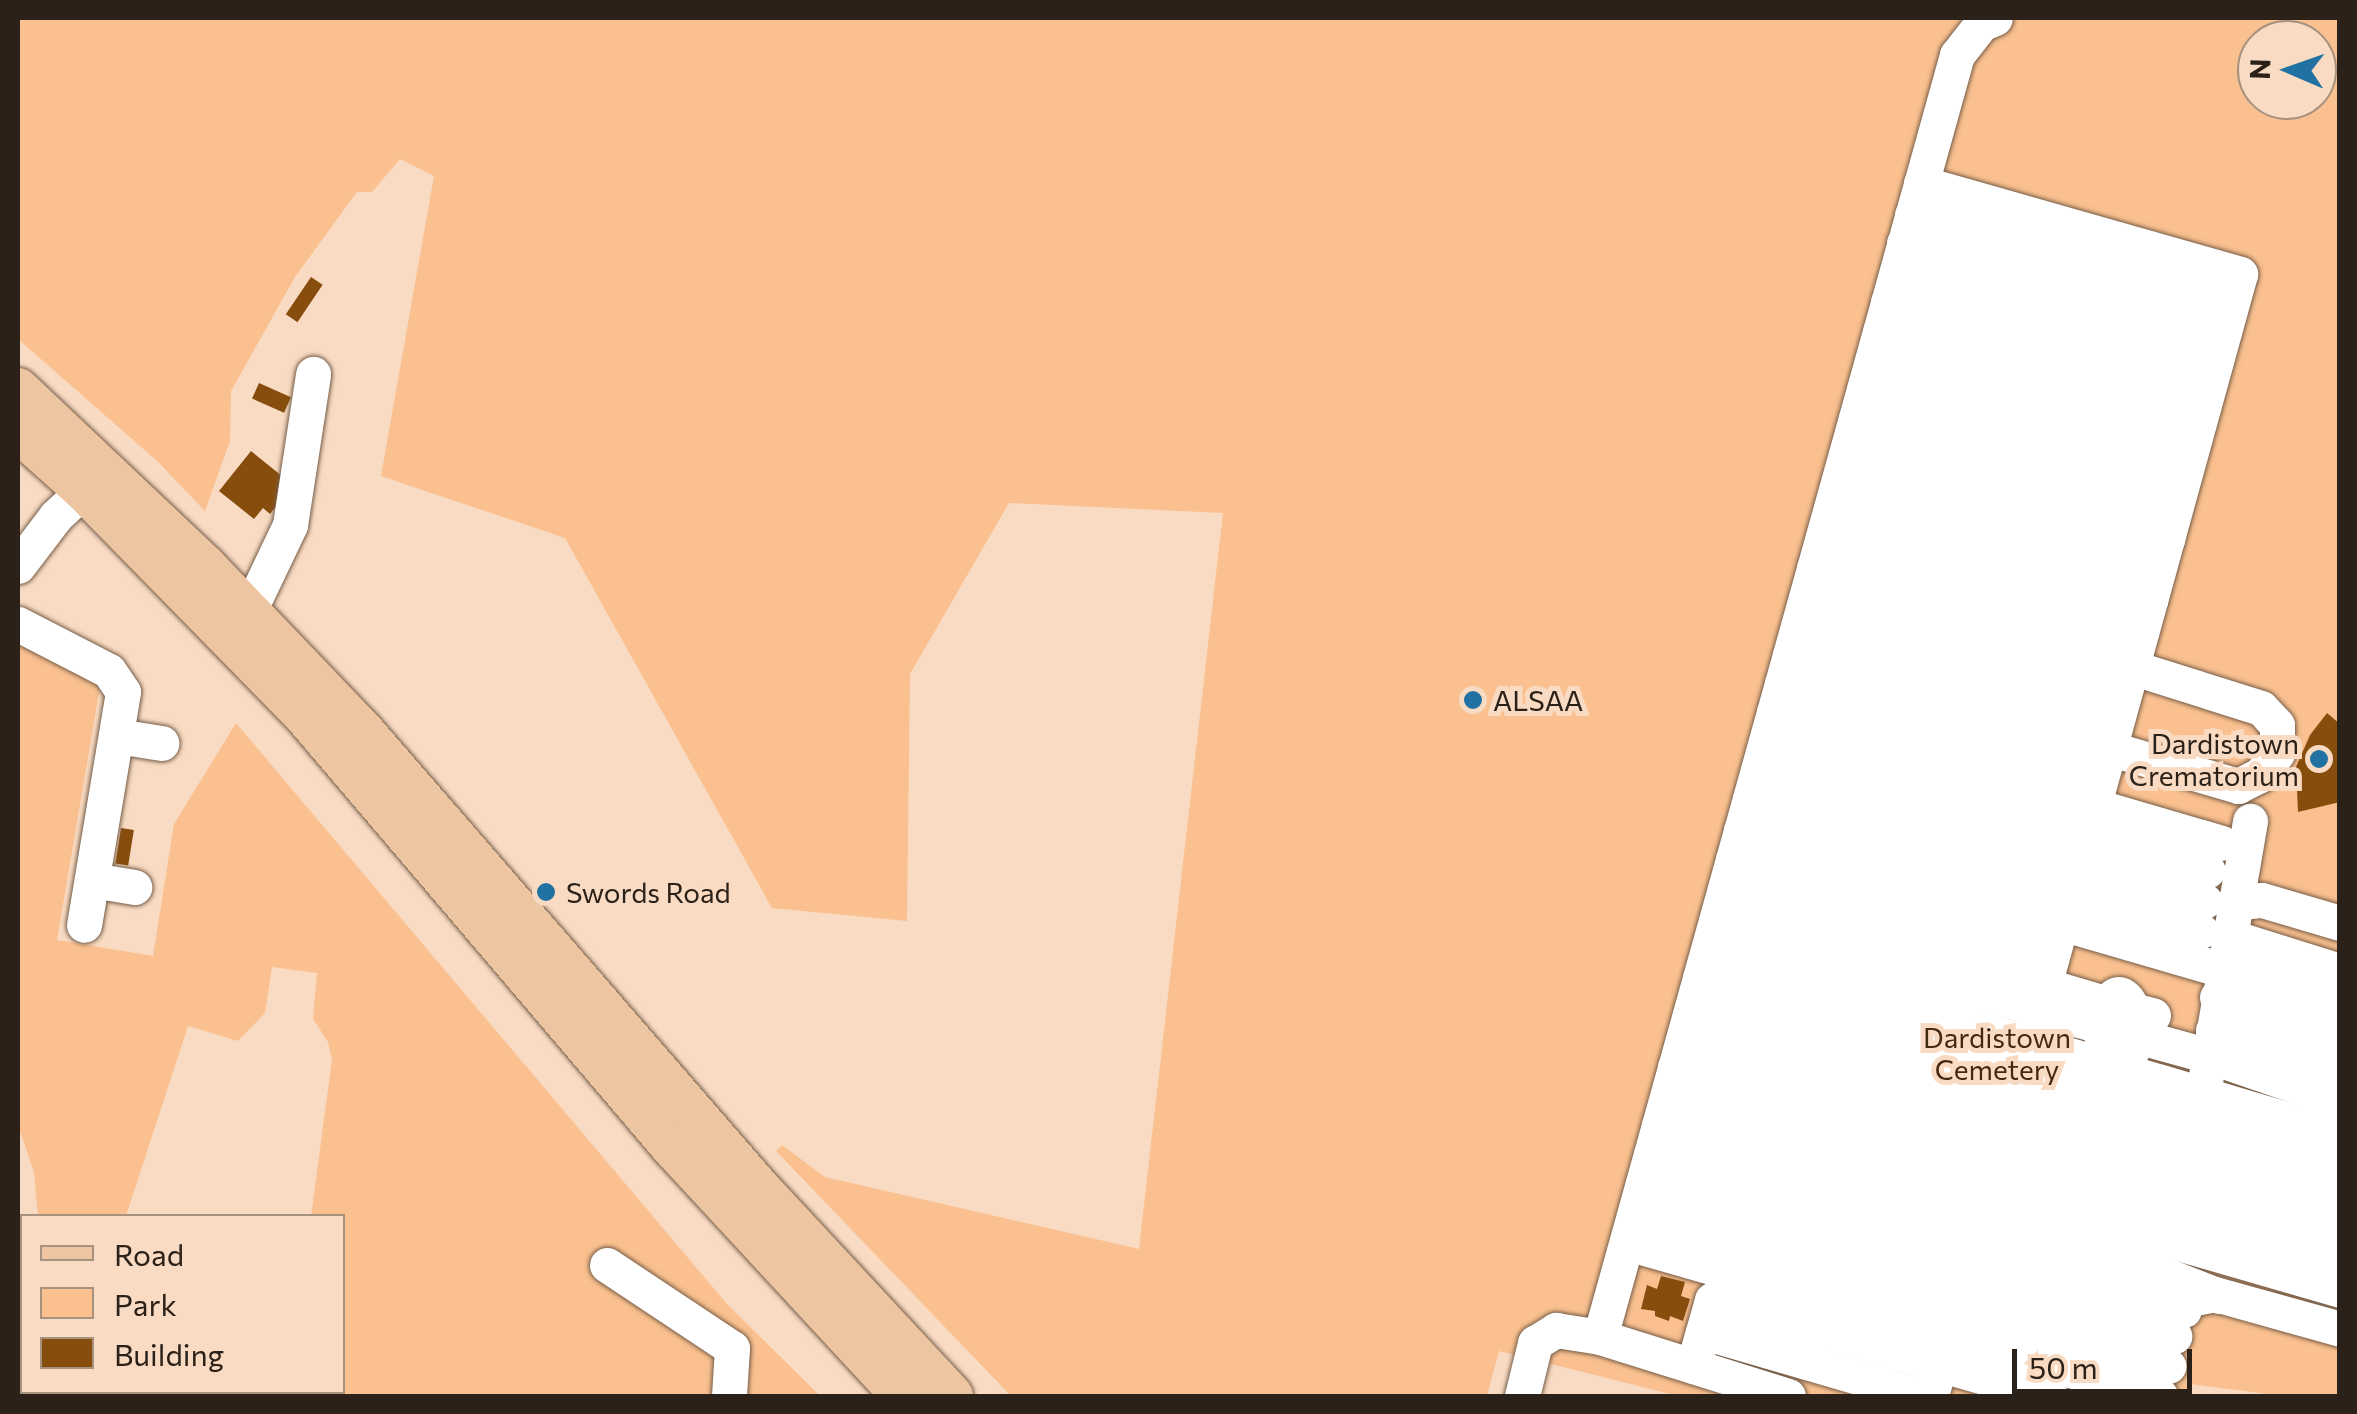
<!DOCTYPE html>
<html>
<head>
<meta charset="utf-8">
<style>
	body { margin:0 }
	#map { position:relative; width:2357px; height:1414px; overflow:hidden; background:#f9dbc3; font-family:Commissioner,sans-serif }
	div>[style] { position:absolute }
	.green>* { inset:0; background:#fac08f }
	.building>* { inset:0; background:#874d0c; transform-origin:0 0 }
	.roads { filter:drop-shadow(0 0 2px #765d48) drop-shadow(0 0 2px #765d48) }
	.minor>* { height:35px; margin:-17.5px; padding:0 17.5px; transform-origin:17.5px; border-radius:17.5px; background:#fff }
	.minor>.ring { margin:-17.5px; padding:0; box-sizing:content-box; background:none; border:35px solid #fff; border-radius:50% }
	.major>* { height:42px; margin:-21px; padding:0 21px; transform-origin:21px; border-radius:21px; background:#eec5a1 }
	.dots>* { width:28px; height:28px; translate:-50% -50%; box-sizing:border-box; border:5px solid #f9dbc3; border-radius:50% }
	span { translate:-50% -50%; white-space:nowrap; text-align:center; line-height:1.15; -webkit-text-stroke:10px #f9dbc3; paint-order:stroke }
	.poi-label { font-size:28px; color:#2b2118 }
	.left { translate:0 -50%; text-align:left }
	.right { translate:-100% -50%; text-align:right }
	.park-label { font-size:28px; color:#432910 }
	.frame { position:absolute; inset:0; border:20px solid #2b2118; pointer-events:none }
	.legend { position:absolute; left:20px; top:1214px; width:325px; height:180px; box-sizing:border-box; background:#f9dbc3; border:2px solid #a7917f; margin:0; padding:12px 18px; list-style:none; font-size:30px; color:#2b2118 }
	.legend li { display:flex; align-items:center; gap:20px; height:50px }
	.legend b { width:50px; border:2px solid #a7917f }
	.north { position:absolute; left:2237px; top:20px; width:100px; height:100px; box-sizing:border-box; background:#f9dbc3; border:2px solid #a7917f; border-radius:50%; rotate:272deg; font-size:28px; font-weight:700; line-height:40px; text-align:center; color:#2b2118 }
	.north::after { content:''; display:block; margin:auto; width:35px; height:45px; background:#2171a3; clip-path:polygon(50% 0,100% 100%,50% 72%,0 100%) }
	.scale { position:absolute; left:2012px; top:1349px; width:180px; height:45px; box-sizing:border-box; border:5px solid #2b2118; border-top:0; padding-left:12px; font-size:30px; line-height:35px; white-space:nowrap; color:#2b2118; -webkit-text-stroke:8px #f9dbc3; paint-order:stroke }
</style>
</head>
<body>
<div id="map">
	<div class="green">
		<i style="clip-path:polygon(evenodd,18px 18px,2339px 18px,2339px 1396px,2284px 1396px,2190px 1384px,2187px 1396px,1678px 1396px,1499px 1351px,1487px 1396px,1011px 1396px,776px 1151px,782px 1145px,825px 1177px,1139px 1249px,1223px 513px,1009px 503px,910px 674px,907px 921px,772px 908px,565px 538px,381px 476px,434px 176px,400px 159px,372px 192px,357px 192px,295px 277px,231px 391px,230px 441px,205px 511px,157px 461px,18px 339px,18px 18px,2257px 40px,2317px 40px,2317px 100px,2257px 100px,2257px 40px)"></i>
		<i style="clip-path:polygon(33px 640px,89px 667px,100px 687px,57px 940px,153px 956px,174px 824px,236px 723px,727px 1304px,820px 1396px,286px 1396px,287px 1392px,342px 1392px,342px 1216px,311px 1216px,332px 1060px,328px 1042px,313px 1019px,317px 973px,272px 967px,265px 1013px,238px 1041px,188px 1026px,126px 1216px,38px 1216px,34px 1172px,18px 1125px,18px 645px)"></i>
	</div>
	<div class="building">
		<i style="left:311px;top:277px;width:14px;height:45px;rotate:34deg"></i>
		<i style="left:259px;top:383px;width:35px;height:17px;rotate:24deg"></i>
		<i style="clip-path:polygon(251px 451px,293px 485px,270px 514px,263px 508px,254px 519px,219px 491px)"></i>
		<i style="clip-path:polygon(2327px 713px,2340px 724px,2340px 802px,2298px 812px,2296px 767px,2310px 735px)"></i>
		<i style="left:121px;top:828px;width:13px;height:36px;rotate:9deg"></i>
		<i style="clip-path:polygon(1661px 1276px,1685px 1282px,1681px 1296px,1690px 1299px,1683px 1321px,1670px 1316px,1669px 1321px,1655px 1316px,1655px 1311px,1641px 1309px,1647px 1285px,1657px 1289px)"></i>
	</div>
	<div class="roads">
		<div class="minor">
			<i style="left:1921px;top:183px;width:332px;rotate:15.9deg"></i>
			<i style="left:2240px;top:274px;width:1164px;rotate:105.4deg"></i>
			<i style="left:1912px;top:215px;width:331px;rotate:15.4deg"></i>
			<i style="left:1904px;top:243px;width:332px;rotate:15.5deg"></i>
			<i style="left:1897px;top:272px;width:331px;rotate:16deg"></i>
			<i style="left:1888px;top:302px;width:331px;rotate:15.8deg"></i>
			<i style="left:1880px;top:332px;width:331px;rotate:15.6deg"></i>
			<i style="left:1872px;top:362px;width:331px;rotate:15.6deg"></i>
			<i style="left:1864px;top:390px;width:331px;rotate:15.6deg"></i>
			<i style="left:1856px;top:419px;width:331px;rotate:15.8deg"></i>
			<i style="left:1848px;top:448px;width:332px;rotate:15.9deg"></i>
			<i style="left:1840px;top:478px;width:331px;rotate:16deg"></i>
			<i style="left:1831px;top:509px;width:332px;rotate:15.9deg"></i>
			<i style="left:1823px;top:537px;width:332px;rotate:16.5deg"></i>
			<i style="left:18px;top:566px;width:63px;rotate:-52.8deg"></i>
			<i style="left:56px;top:516px;width:38px;rotate:-43deg"></i>
			<i style="left:1814px;top:568px;width:332px;rotate:15.7deg"></i>
			<i style="left:1806px;top:598px;width:332px;rotate:15.5deg"></i>
			<i style="left:249px;top:611px;width:95px;rotate:-64.5deg"></i>
			<i style="left:290px;top:525px;width:153px;rotate:-81.3deg"></i>
			<i style="left:18px;top:624px;width:102px;rotate:27.3deg"></i>
			<i style="left:109px;top:671px;width:25px;rotate:56deg"></i>
			<i style="left:123px;top:692px;width:236px;rotate:99.5deg"></i>
			<i style="left:1798px;top:627px;width:332px;rotate:15.5deg"></i>
			<i style="left:1790px;top:655px;width:467px;rotate:16.3deg"></i>
			<i style="left:2238px;top:786px;width:25px;rotate:-27deg"></i>
			<i style="left:2260px;top:775px;width:28px;rotate:-52deg"></i>
			<i style="left:2277px;top:753px;width:28px;rotate:-90deg"></i>
			<i style="left:2277px;top:725px;width:23px;rotate:-133deg"></i>
			<i style="left:2261px;top:708px;width:136px;rotate:-162.5deg"></i>
			<i style="left:1782px;top:683px;width:332px;rotate:16.3deg"></i>
			<i style="left:1774px;top:712px;width:466px;rotate:16.3deg"></i>
			<i style="left:117px;top:736px;width:45px;rotate:9deg"></i>
			<i style="left:1766px;top:742px;width:460px;rotate:16.2deg"></i>
			<i style="left:1758px;top:772px;width:465px;rotate:16.1deg"></i>
			<i style="left:1750px;top:799px;width:470px;rotate:16.3deg"></i>
			<i style="left:1741px;top:830px;width:624px;rotate:16.2deg"></i>
			<i style="left:1733px;top:859px;width:333px;rotate:16.4deg"></i>
			<i style="left:92px;top:880px;width:43px;rotate:9.5deg"></i>
			<i style="left:1725px;top:890px;width:332px;rotate:15.7deg"></i>
			<i style="left:2233px;top:903px;width:29px;rotate:-6deg"></i>
			<i style="left:2262px;top:900px;width:81px;rotate:16.4deg"></i>
			<i style="left:1717px;top:920px;width:510px;rotate:15.45deg"></i>
			<i style="left:2209px;top:1056px;width:139px;rotate:19deg"></i>
			<i style="left:2228px;top:936px;width:117px;rotate:17.4deg"></i>
			<i style="left:1709px;top:948px;width:658px;rotate:16.51deg"></i>
			<i style="left:1700px;top:978px;width:667px;rotate:16.29deg"></i>
			<i style="left:2044px;top:985px;width:59px;rotate:16.6deg"></i>
			<i class="ring" style="left:2101px;top:994px;width:-15px;height:-15px"></i>
			<i style="left:2217px;top:997px;width:128px;rotate:16.7deg"></i>
			<i style="left:2120px;top:1007px;width:34px;rotate:14deg"></i>
			<i style="left:1692px;top:1008px;width:675px;rotate:16.34deg"></i>
			<i style="left:2213px;top:1030px;width:132px;rotate:16.2deg"></i>
			<i style="left:1684px;top:1037px;width:683px;rotate:16.23deg"></i>
			<i style="left:1675px;top:1067px;width:692px;rotate:16.18deg"></i>
			<i style="left:2206px;top:1076px;width:259px;rotate:-80.2deg"></i>
			<i style="left:1668px;top:1095px;width:700px;rotate:16.18deg"></i>
			<i style="left:1659px;top:1125px;width:504px;rotate:16.24deg"></i>
			<i style="left:2143px;top:1266px;width:82px;rotate:21.5deg"></i>
			<i style="left:1651px;top:1155px;width:555px;rotate:16.21deg"></i>
			<i style="left:1643px;top:1183px;width:553px;rotate:16.07deg"></i>
			<i style="left:1635px;top:1213px;width:555px;rotate:15.99deg"></i>
			<i style="left:1627px;top:1243px;width:555px;rotate:15.99deg"></i>
			<i style="left:607px;top:1265px;width:150px;rotate:33.6deg"></i>
			<i style="left:732px;top:1348px;width:48px;rotate:93.6deg"></i>
			<i style="left:2200px;top:1297px;width:15px;rotate:-11deg"></i>
			<i style="left:2215px;top:1294px;width:130px;rotate:15.6deg"></i>
			<i style="left:1703px;top:1332px;width:230px;rotate:16.2deg"></i>
			<i style="left:1600px;top:1337px;width:1331px;rotate:-74.44deg"></i>
			<i style="left:1957px;top:55px;width:39px;rotate:-52deg"></i>
			<i style="left:1981px;top:24px;width:15px;rotate:-23deg"></i>
			<i style="left:1693px;top:1366px;width:69px;rotate:-73.9deg"></i>
			<i style="left:1712px;top:1300px;width:352px;rotate:15.8deg"></i>
			<i style="left:1522px;top:1396px;width:55px;rotate:-76.2deg"></i>
			<i style="left:1535px;top:1343px;width:25px;rotate:-32deg"></i>
			<i style="left:1556px;top:1330px;width:45px;rotate:9deg"></i>
			<i style="left:1600px;top:1337px;width:197px;rotate:17.4deg"></i>
		</div>
		<div class="major">
			<i style="left:18px;top:389px;width:259px;rotate:43.4deg"></i>
			<i style="left:206px;top:567px;width:226px;rotate:46.3deg"></i>
			<i style="left:362px;top:730px;width:605px;rotate:49.09deg"></i>
			<i style="left:758px;top:1187px;width:285px;rotate:47.1deg"></i>
			<i style="left:18px;top:431px;width:89px;rotate:41.8deg"></i>
			<i style="left:84px;top:490px;width:319px;rotate:45.6deg"></i>
			<i style="left:307px;top:718px;width:565px;rotate:49.6deg"></i>
			<i style="left:673px;top:1148px;width:338px;rotate:47.2deg"></i>
		</div>
	</div>
	<div class="dots">
		<i style="left:1473px;top:700px;background:#2171a3"></i>
		<i style="left:2319px;top:759px;background:#2171a3"></i>
		<i style="left:546px;top:892px;background:#2171a3"></i>
	</div>
	<div class="poi-label">
		<span class="left" style="left:1493px;top:700px">ALSAA</span>
		<span class="right" style="left:2299px;top:759px">Dardistown<br>Crematorium</span>
		<span class="left" style="left:566px;top:892px">Swords Road</span>
	</div>
	<div class="park-label">
		<span style="left:1997px;top:1053px">Dardistown<br>Cemetery</span>
	</div>
	<div class="frame"></div>
	<ul class="legend">
	<li><b style="height:12px;background:#eec5a1"></b>Road</li>
	<li><b style="height:28px;background:#fac08f"></b>Park</li>
	<li><b style="height:28px;background:#874d0c"></b>Building</li>
	</ul>
	<div class="north">N</div>
	<div class="scale">50 m</div>
</div>
</body>
</html>
